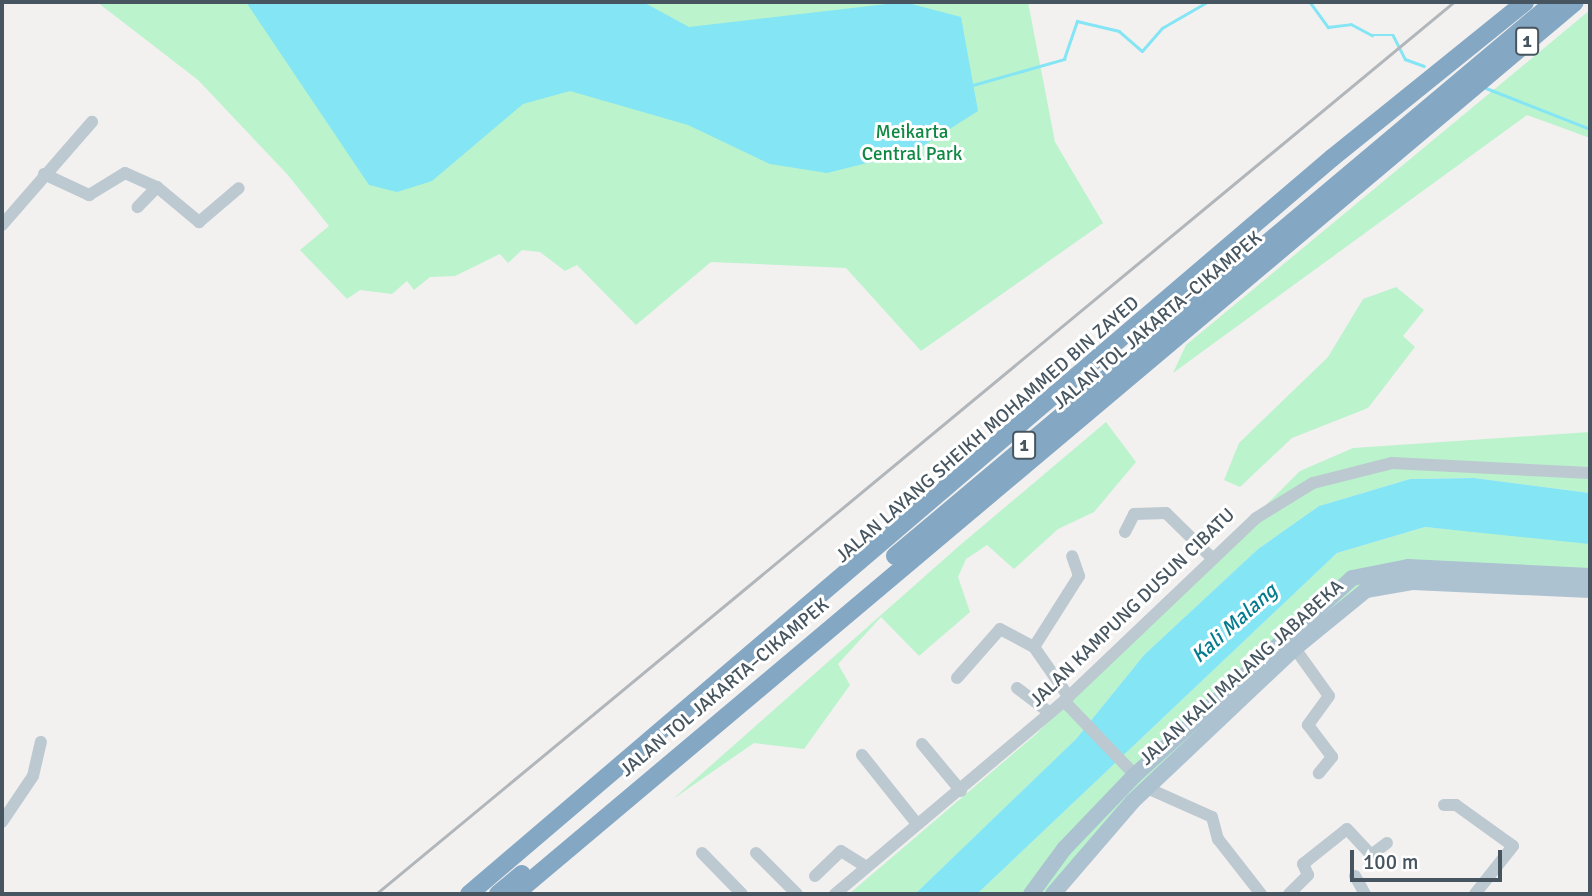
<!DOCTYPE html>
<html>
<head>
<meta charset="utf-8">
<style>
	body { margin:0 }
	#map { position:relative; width:1592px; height:896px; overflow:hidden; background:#f3f0f0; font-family:Signika,sans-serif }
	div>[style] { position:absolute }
	.green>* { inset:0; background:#bbf3cd }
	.water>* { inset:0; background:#84e5f4 }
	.stream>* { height:2.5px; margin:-1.25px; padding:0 1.25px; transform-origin:1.25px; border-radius:1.25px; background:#84e5f4 }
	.minor>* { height:12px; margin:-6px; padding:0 6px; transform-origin:6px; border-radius:6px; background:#bcc9d0 }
	.major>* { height:16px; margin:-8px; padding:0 8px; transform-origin:8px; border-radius:8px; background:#adc2d1 }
	.highway>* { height:18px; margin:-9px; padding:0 9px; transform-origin:9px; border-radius:9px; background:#84a7c3 }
	.rail>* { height:2.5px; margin:-1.25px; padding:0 1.25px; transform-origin:1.25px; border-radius:1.25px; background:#b1b6bb }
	span { translate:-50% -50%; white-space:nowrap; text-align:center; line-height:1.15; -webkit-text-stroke:6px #fff; paint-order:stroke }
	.shield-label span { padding:2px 5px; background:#fff; border:2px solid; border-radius:5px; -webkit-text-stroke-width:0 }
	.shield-label { font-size:18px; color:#46555f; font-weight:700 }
	.park-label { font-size:19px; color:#0f8843 }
	.street-label { font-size:19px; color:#46555f }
	.water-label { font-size:21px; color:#047c8e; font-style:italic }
	.frame { position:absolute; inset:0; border:4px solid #46555f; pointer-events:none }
	.scale { position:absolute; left:1350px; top:850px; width:152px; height:32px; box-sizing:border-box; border:4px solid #46555f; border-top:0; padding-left:9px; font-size:21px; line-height:24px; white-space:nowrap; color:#46555f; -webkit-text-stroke:5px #fff; paint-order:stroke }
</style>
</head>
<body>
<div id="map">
	<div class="green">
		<i style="clip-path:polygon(97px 2px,1028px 2px,1055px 142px,1103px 223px,921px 351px,846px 268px,711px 262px,636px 325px,577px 265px,565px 271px,540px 252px,522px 250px,508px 263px,500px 254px,455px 276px,430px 277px,414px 290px,407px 281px,392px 294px,360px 290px,347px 299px,300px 250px,329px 226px,287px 174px,198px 80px)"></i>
		<i style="clip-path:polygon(1590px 10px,1590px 138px,1527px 115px,1173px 373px,1186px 345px)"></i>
		<i style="clip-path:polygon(1396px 287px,1424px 310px,1403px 336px,1415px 347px,1368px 408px,1292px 438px,1240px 487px,1224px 480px,1239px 443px,1328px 357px,1363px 299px)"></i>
		<i style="clip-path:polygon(1106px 422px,1136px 462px,1094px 512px,1058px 529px,1014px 569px,987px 545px,966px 559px,958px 577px,970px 612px,919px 656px,881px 617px,838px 664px,850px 685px,804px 749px,754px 743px,673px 799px,959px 546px)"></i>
		<i style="clip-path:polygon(1590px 432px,1590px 493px,1474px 478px,1410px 479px,1319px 506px,1258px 549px,1144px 655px,1076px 739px,915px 894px,849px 894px,1035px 735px,1300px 471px,1353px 448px)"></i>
		<i style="clip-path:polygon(1425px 527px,1590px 542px,1590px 590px,1384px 584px,1203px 734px,1053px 894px,977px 894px,1337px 553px)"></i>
	</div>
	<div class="water">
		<i style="clip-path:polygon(246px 2px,643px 2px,689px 27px,904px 2px,961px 17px,978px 111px,915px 151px,827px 173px,770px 164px,688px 125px,570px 91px,523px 104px,432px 181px,397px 192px,369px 185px)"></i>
		<i style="clip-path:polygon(1474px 478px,1590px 493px,1590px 544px,1425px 527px,1337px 553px,977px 894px,915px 894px,1076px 739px,1144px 655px,1258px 549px,1319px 506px,1410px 479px)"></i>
	</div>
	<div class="stream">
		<i style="left:1310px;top:2px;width:31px;rotate:54deg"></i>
		<i style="left:1328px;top:27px;width:23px;rotate:-7deg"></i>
		<i style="left:1351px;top:24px;width:24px;rotate:28deg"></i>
		<i style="left:1372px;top:35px;width:21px"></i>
		<i style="left:1393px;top:35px;width:27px;rotate:63deg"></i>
		<i style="left:1405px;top:59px;width:20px;rotate:20deg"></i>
		<i style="left:973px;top:85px;width:95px;rotate:-15.9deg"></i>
		<i style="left:1064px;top:59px;width:40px;rotate:-71.1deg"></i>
		<i style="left:1077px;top:21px;width:43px;rotate:13.4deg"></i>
		<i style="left:1119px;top:31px;width:30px;rotate:41deg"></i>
		<i style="left:1142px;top:51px;width:30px;rotate:-49deg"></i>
		<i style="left:1162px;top:28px;width:52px;rotate:-30deg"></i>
		<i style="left:1486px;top:88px;width:112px;rotate:21.5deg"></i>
	</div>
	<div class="minor">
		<i style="left:44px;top:174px;width:50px;rotate:25deg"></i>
		<i style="left:89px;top:195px;width:42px;rotate:-31.4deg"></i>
		<i style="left:125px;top:173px;width:35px;rotate:24deg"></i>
		<i style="left:157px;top:187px;width:28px;rotate:134deg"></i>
		<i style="left:157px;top:187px;width:55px;rotate:39.8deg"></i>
		<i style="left:199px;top:222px;width:52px;rotate:-40.4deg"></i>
		<i style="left:2px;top:225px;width:137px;rotate:-48.9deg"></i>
		<i style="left:1125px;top:532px;width:20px;rotate:-63deg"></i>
		<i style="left:1134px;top:514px;width:32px;rotate:-2deg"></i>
		<i style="left:1166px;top:513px;width:63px;rotate:44.4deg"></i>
		<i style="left:1291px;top:643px;width:65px;rotate:54.4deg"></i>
		<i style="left:1329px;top:696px;width:36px;rotate:126deg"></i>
		<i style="left:1308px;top:725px;width:40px;rotate:53deg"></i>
		<i style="left:1332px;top:757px;width:21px;rotate:129deg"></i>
		<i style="left:1034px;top:647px;width:84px;rotate:-57.6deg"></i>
		<i style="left:1079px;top:576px;width:21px;rotate:-109deg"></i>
		<i style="left:957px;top:678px;width:65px;rotate:-48.7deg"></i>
		<i style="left:1000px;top:629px;width:38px;rotate:28deg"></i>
		<i style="left:1034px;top:647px;width:60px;rotate:55.2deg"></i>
		<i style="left:1017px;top:688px;width:41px;rotate:37.1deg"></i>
		<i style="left:1064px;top:701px;width:103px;rotate:46.2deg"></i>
		<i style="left:922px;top:744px;width:61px;rotate:50.3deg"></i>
		<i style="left:862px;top:755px;width:88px;rotate:51.4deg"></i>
		<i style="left:1147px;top:788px;width:71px;rotate:24deg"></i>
		<i style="left:1212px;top:817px;width:23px;rotate:75deg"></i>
		<i style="left:1218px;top:839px;width:70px;rotate:52deg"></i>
		<i style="left:1444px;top:805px;width:12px"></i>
		<i style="left:1456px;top:805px;width:70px;rotate:35.7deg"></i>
		<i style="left:1513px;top:846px;width:61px;rotate:128.4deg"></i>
		<i style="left:2px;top:822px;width:55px;rotate:-56deg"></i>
		<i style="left:33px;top:776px;width:35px;rotate:-77deg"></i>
		<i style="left:702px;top:853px;width:57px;rotate:45.7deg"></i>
		<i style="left:756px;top:853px;width:58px;rotate:45deg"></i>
		<i style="left:815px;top:876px;width:36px;rotate:-44deg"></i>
		<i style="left:841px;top:851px;width:28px;rotate:32deg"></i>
		<i style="left:1355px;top:876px;width:21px;rotate:61deg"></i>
		<i style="left:835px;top:894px;width:299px;rotate:-40.1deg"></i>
		<i style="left:1064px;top:701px;width:265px;rotate:-43.6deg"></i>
		<i style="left:1256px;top:518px;width:67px;rotate:-31.6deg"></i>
		<i style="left:1313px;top:483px;width:81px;rotate:-14.2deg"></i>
		<i style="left:1392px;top:463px;width:198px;rotate:2.9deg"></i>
		<i style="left:1289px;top:894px;width:27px;rotate:-45deg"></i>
		<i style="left:1308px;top:875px;width:12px;rotate:-114deg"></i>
		<i style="left:1303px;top:864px;width:56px;rotate:-38.5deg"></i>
		<i style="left:1347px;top:829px;width:35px;rotate:47deg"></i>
		<i style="left:1371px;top:855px;width:20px;rotate:-37deg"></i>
	</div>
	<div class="major">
		<i style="left:1031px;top:894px;width:56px;rotate:-53.7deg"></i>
		<i style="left:1064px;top:849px;width:103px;rotate:-46.2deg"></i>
		<i style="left:1135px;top:775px;width:293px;rotate:-42.2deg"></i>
		<i style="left:1352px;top:578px;width:57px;rotate:-11.1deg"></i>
		<i style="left:1408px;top:567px;width:182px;rotate:2.8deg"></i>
		<i style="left:1053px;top:894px;width:121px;rotate:-49.3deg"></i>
		<i style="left:1132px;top:802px;width:224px;rotate:-43.4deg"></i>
		<i style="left:1295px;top:648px;width:92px;rotate:-39.2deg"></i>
		<i style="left:1366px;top:590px;width:48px;rotate:-9.7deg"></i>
		<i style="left:1413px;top:582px;width:177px;rotate:2.6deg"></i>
	</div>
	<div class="highway">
		<i style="left:895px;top:556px;width:861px;rotate:-40.05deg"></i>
		<i style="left:469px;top:894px;width:1134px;rotate:-40.46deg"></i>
		<i style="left:1332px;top:158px;width:248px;rotate:-38.9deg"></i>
		<i style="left:498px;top:894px;width:31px;rotate:-40deg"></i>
		<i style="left:515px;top:894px;width:1385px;rotate:-40.08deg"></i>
	</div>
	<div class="rail">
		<i style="left:376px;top:894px;width:1399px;rotate:-39.61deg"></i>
	</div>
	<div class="shield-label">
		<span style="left:1527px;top:41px">1</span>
		<span style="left:1024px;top:445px">1</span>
	</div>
	<div class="park-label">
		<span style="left:912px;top:144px">Meikarta<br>Central Park</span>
	</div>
	<div class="street-label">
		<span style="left:1158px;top:321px;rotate:-40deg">JALAN TOL JAKARTA–CIKAMPEK</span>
		<span style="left:988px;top:430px;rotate:-41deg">JALAN LAYANG SHEIKH MOHAMMED BIN ZAYED</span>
		<span style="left:1133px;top:608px;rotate:-44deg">JALAN KAMPUNG DUSUN CIBATU</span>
		<span style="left:1242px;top:673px;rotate:-42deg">JALAN KALI MALANG JABABEKA</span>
		<span style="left:725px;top:688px;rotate:-40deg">JALAN TOL JAKARTA–CIKAMPEK</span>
	</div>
	<div class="water-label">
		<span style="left:1234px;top:623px;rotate:-42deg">Kali Malang</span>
	</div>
	<div class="frame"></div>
	<div class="scale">100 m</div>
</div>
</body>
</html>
